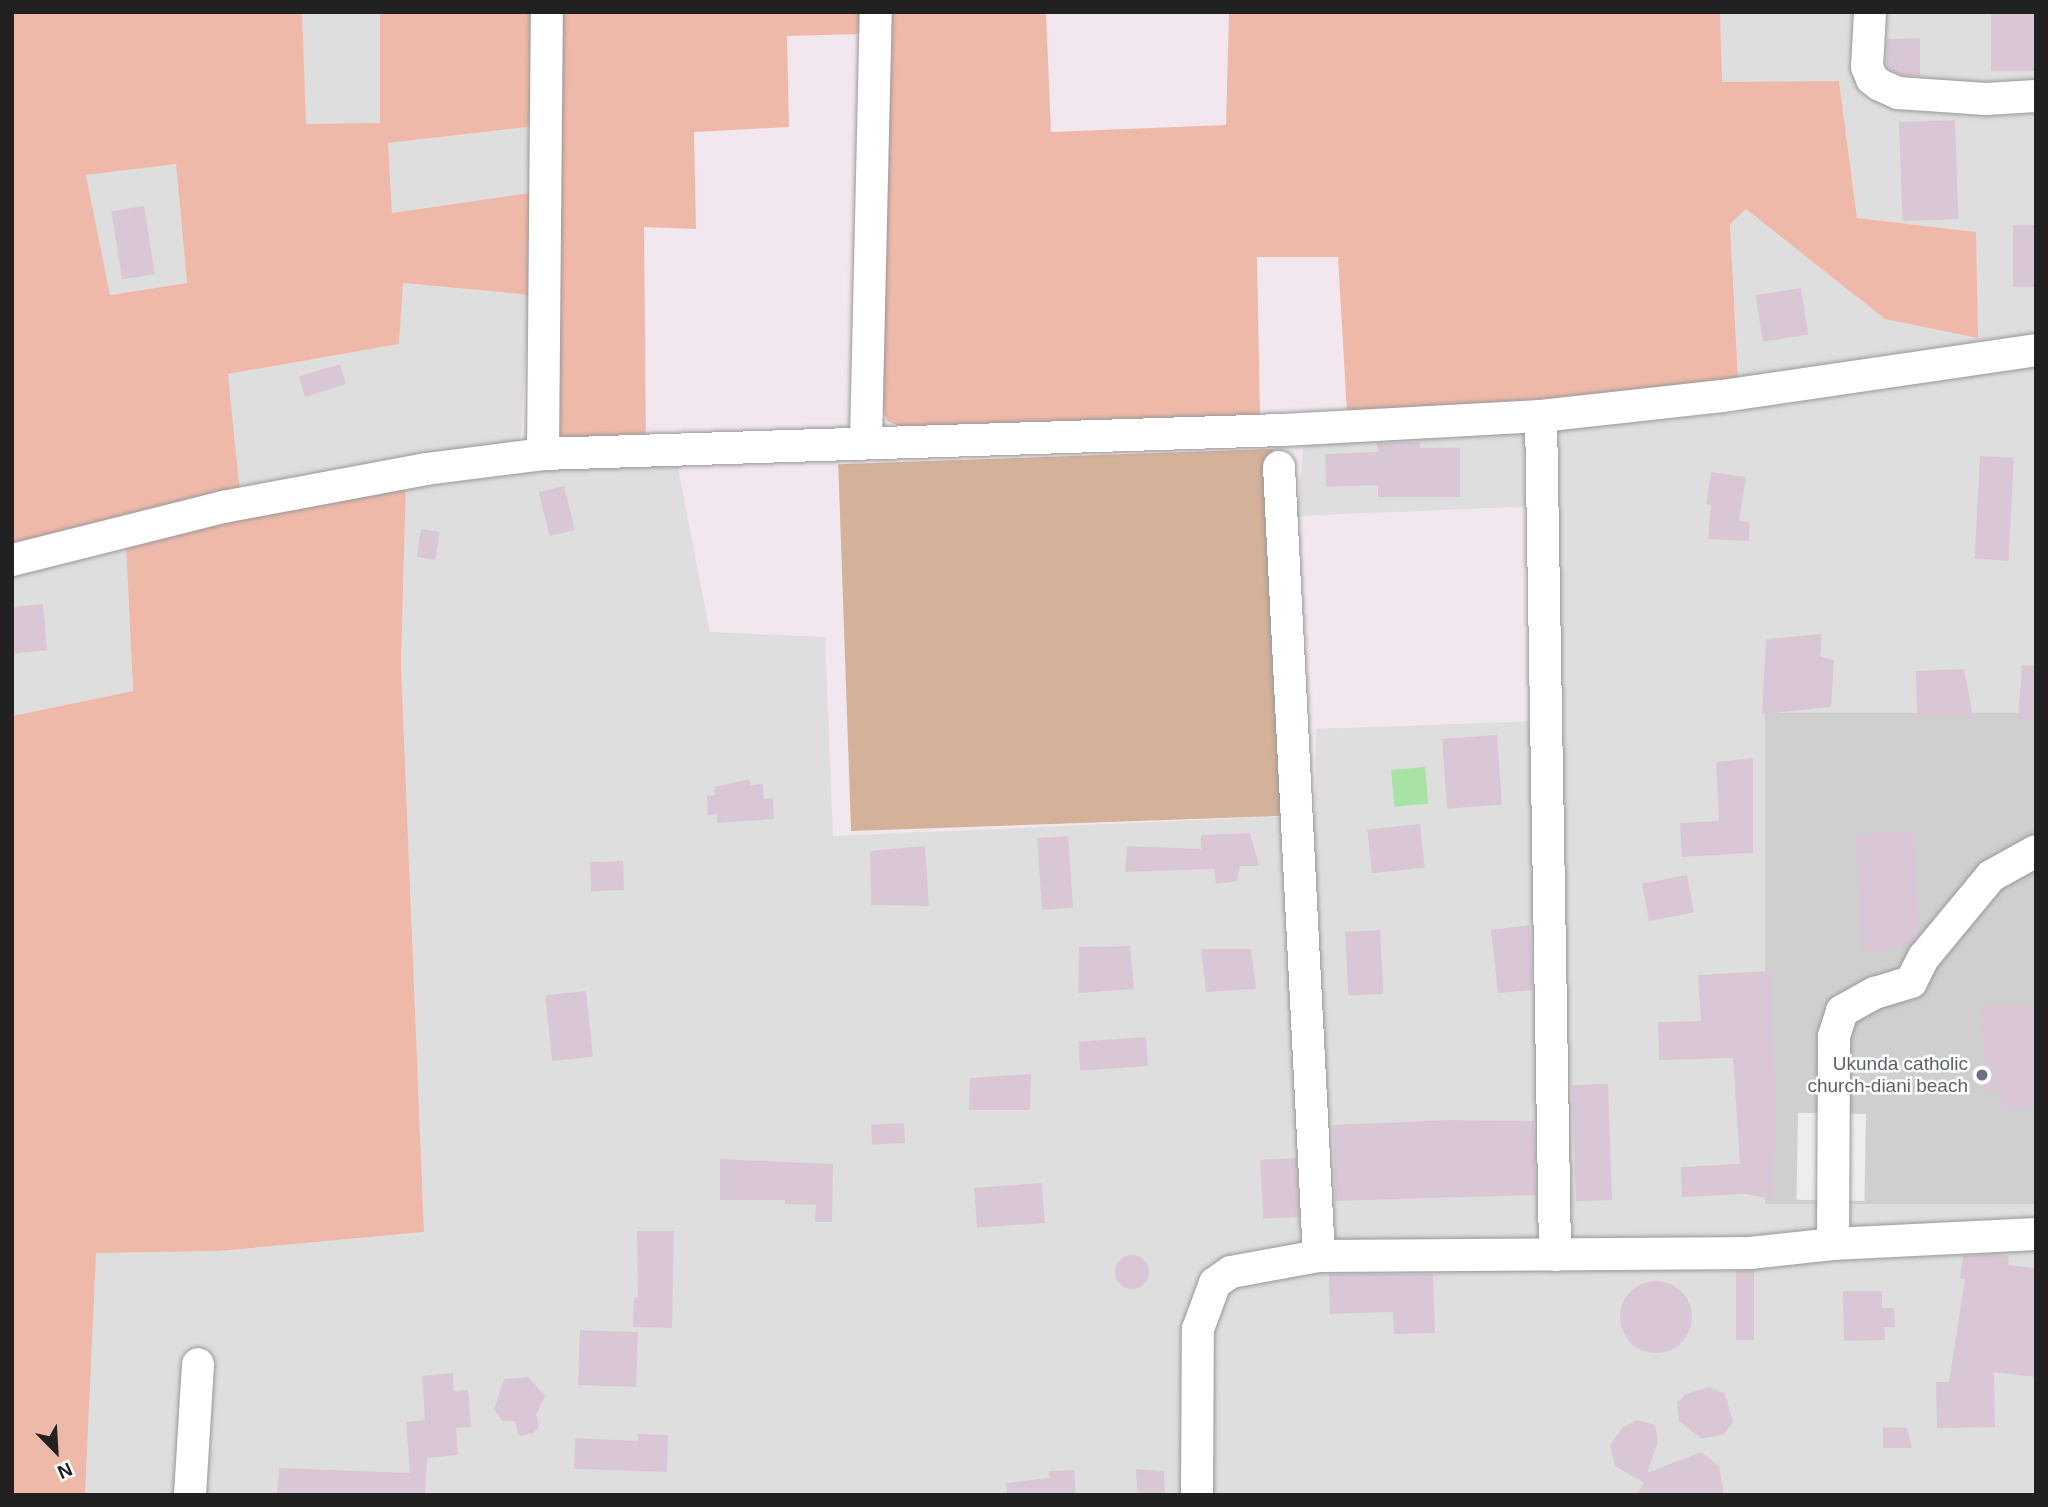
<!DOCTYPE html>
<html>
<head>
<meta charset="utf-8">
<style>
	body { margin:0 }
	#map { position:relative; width:2048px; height:1507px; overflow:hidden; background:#f2e7ee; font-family:Helvetica,sans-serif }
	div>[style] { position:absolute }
	.residential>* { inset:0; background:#dfdedf; transform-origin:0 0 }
	.religious>* { inset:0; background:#cfcfcf; transform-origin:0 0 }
	.grass>* { inset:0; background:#efb9aa }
	.forest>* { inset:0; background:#d4b199; transform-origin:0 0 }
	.parking>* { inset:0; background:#ededed; transform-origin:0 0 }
	.water>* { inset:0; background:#a9e2a5; transform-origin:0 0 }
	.building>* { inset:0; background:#d9c7d6; transform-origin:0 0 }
	.round { border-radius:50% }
	.roads { filter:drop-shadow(0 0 2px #989898) drop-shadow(0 0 2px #989898) }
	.minor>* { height:32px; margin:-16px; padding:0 16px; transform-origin:16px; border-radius:16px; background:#fff }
	.dots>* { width:19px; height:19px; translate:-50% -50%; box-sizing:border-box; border:4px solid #fff; border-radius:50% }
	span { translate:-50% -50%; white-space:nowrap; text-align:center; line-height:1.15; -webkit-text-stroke:5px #fff; paint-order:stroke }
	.worship-label { font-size:19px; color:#5b616d }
	.right { translate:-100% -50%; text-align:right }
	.frame { position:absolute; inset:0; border:14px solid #212121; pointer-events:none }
	.north { position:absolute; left:21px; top:1416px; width:70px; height:70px; -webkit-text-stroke:5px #fff; paint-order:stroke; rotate:156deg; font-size:19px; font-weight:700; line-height:28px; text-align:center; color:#212121 }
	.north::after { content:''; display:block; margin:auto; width:24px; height:32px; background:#212121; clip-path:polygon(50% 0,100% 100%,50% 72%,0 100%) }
</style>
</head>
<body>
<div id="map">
	<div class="residential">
		<i style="left:302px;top:12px;width:78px;height:112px"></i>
		<i style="clip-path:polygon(1720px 12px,2036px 12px,2036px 1495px,85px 1495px,95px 1253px,220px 1251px,424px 1232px,401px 664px,406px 482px,676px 458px,710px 632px,825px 637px,833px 836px,1315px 815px,1316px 729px,1539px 721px,1539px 506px,1297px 516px,1304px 441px,1535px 432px,1740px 412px,1730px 224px,1746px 208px,1885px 319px,1976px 232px,1857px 218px,1839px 82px,1721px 82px)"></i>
		<i style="clip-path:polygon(536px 126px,529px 193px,392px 213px,388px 143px)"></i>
		<i style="clip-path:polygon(176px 164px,187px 283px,109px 295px,86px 175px)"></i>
		<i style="clip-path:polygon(402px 283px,530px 295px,520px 443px,240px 493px,228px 374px,399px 344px)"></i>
		<i style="clip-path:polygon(126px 545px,133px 691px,12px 716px,12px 572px)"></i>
	</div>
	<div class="religious">
		<i style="left:2036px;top:713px;width:491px;height:271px;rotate:90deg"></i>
	</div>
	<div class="grass">
		<i style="clip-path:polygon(evenodd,12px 12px,302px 12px,306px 124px,380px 123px,380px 12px,535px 12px,536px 126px,388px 143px,392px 213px,529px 193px,530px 295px,403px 283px,399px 344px,228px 374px,240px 493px,12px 549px,12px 12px,176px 164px,187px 283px,110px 295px,86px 175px,176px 164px)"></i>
		<i style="clip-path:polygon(555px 12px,861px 12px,860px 34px,787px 36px,789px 127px,694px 132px,696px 229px,644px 227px,646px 445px,555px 446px)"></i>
		<i style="clip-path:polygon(888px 12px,1046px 12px,1051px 132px,1226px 125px,1229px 12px,1720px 12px,1722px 82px,1839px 81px,1857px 218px,1976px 232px,1978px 338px,1885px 319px,1746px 209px,1730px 224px,1738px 379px,1491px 404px,1347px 413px,1338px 257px,1257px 257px,1260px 416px,917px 433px,887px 421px,876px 389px)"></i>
		<i style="clip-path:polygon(406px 482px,401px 664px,424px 1232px,220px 1251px,96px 1253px,85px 1495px,12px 1495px,12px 716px,133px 691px,126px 545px)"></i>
	</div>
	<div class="forest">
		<i style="left:1273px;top:449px;width:367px;height:435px;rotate:88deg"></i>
	</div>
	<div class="parking">
		<i style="left:1866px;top:1114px;width:87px;height:68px;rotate:91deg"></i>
	</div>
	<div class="water">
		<i style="left:1425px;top:767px;width:37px;height:34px;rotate:85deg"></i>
	</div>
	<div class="building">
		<i style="left:1991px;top:12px;width:44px;height:59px"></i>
		<i style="clip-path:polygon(1920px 38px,1920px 76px,1902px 75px,1887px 67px,1887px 39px)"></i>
		<i style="left:1955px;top:120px;width:99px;height:56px;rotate:88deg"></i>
		<i style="left:144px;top:206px;width:69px;height:33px;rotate:81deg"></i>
		<i style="left:2036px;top:225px;width:62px;height:23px;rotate:90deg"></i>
		<i style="left:1801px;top:288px;width:47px;height:46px;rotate:81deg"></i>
		<i style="left:340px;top:364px;width:21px;height:43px;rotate:73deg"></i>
		<i style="clip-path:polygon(1420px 442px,1420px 448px,1460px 448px,1460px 497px,1378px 497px,1378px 485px,1326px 487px,1325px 454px,1378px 452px,1377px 443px)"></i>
		<i style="left:1980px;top:456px;width:34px;height:103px;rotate:3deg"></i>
		<i style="clip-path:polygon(1711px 472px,1746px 477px,1739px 521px,1750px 522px,1749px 541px,1708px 539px,1711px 505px,1706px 504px)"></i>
		<i style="left:564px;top:486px;width:45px;height:26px;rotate:76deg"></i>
		<i style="left:421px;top:529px;width:19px;height:28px;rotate:9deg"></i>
		<i style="clip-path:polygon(43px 604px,47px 650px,12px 654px,12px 607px)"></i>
		<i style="clip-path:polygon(1822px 634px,1820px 656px,1834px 660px,1831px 707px,1762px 714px,1766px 639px)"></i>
		<i style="clip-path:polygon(2022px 665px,2036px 666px,2036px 719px,2018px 720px)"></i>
		<i style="clip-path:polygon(1964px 669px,1973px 716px,1917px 717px,1916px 671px)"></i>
		<i style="left:1497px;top:735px;width:70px;height:55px;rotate:86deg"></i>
		<i style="clip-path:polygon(1753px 758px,1753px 853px,1682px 857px,1680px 823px,1719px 821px,1716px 762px)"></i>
		<i style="clip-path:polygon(750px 779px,750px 785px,763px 784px,764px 799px,773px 798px,774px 819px,717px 823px,717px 814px,708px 815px,707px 796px,715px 795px,714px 787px)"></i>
		<i style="left:1420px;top:824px;width:44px;height:53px;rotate:84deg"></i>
		<i style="clip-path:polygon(1913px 831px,1919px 934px,1908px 948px,1862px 951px,1855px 835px)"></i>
		<i style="clip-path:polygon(1250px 833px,1259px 866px,1240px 866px,1237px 881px,1216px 884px,1214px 869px,1125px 872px,1127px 846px,1201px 849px,1201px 835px)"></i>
		<i style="left:1068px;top:836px;width:72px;height:31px;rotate:86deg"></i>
		<i style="clip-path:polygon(925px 846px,929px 906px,871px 905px,870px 851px)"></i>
		<i style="left:623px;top:861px;width:29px;height:33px;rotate:88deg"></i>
		<i style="left:1687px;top:875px;width:38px;height:46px;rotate:79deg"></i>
		<i style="clip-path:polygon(1530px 925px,1532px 990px,1498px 993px,1491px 930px)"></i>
		<i style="left:1380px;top:930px;width:64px;height:35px;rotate:87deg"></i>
		<i style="clip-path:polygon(1130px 946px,1134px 989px,1078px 993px,1079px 947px)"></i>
		<i style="clip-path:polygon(1201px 949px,1251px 949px,1256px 989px,1206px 992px)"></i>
		<i style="clip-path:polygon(1770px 971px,1777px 1146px,1773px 1146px,1772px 1199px,1746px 1194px,1682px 1197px,1681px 1167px,1740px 1164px,1733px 1058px,1659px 1060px,1658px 1022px,1701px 1021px,1698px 975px)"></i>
		<i style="left:586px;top:991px;width:66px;height:41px;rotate:84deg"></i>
		<i style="clip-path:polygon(2036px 1003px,2036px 1109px,2001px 1110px,2001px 1092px,1983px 1092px,1982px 1004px)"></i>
		<i style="left:1146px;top:1037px;width:29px;height:68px;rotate:86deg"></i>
		<i style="clip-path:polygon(1031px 1074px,1030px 1110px,969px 1110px,970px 1078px)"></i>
		<i style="left:1608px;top:1084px;width:116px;height:36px;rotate:88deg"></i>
		<i style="clip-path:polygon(1448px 1120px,1534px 1121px,1536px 1195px,1335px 1201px,1333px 1125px)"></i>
		<i style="left:904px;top:1123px;width:20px;height:33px;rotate:87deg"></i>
		<i style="left:1296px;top:1158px;width:59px;height:36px;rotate:87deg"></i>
		<i style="clip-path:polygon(720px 1159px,833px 1164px,832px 1222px,815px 1222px,816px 1205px,785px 1204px,785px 1200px,720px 1200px)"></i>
		<i style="left:1042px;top:1183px;width:40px;height:68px;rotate:86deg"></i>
		<i style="clip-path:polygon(637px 1231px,674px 1231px,672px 1328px,633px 1327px,634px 1297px,638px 1298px)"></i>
		<i style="clip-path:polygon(1995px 1254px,2009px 1256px,2008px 1265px,2036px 1268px,2036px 1377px,1994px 1372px,1995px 1427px,1937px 1428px,1936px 1382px,1949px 1382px,1965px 1279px,1960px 1278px,1963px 1256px)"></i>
		<i class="round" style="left:1115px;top:1255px;width:34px;height:34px"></i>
		<i style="left:1736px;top:1271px;width:18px;height:69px"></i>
		<i style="clip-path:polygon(1329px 1274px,1433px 1274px,1435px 1333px,1394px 1334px,1393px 1312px,1330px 1314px)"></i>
		<i class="round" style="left:1620px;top:1281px;width:72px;height:72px"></i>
		<i style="clip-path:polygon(1843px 1291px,1882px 1291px,1882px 1308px,1894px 1308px,1895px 1327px,1884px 1327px,1885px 1340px,1844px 1341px)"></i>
		<i style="left:580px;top:1330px;width:58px;height:55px;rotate:2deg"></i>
		<i style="clip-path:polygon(453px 1373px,454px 1391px,468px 1390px,471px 1427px,456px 1428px,458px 1455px,427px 1458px,425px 1495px,277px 1495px,279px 1468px,410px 1473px,406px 1422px,425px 1420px,422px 1376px)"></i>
		<i style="clip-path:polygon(528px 1377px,545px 1396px,536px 1415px,539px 1426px,534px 1433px,519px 1436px,515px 1421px,502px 1421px,494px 1409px,504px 1379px)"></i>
		<i style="clip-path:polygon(1710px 1387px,1725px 1394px,1733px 1422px,1724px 1434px,1702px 1439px,1679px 1421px,1677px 1403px,1686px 1394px)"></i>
		<i style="clip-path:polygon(1638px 1420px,1655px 1425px,1658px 1442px,1647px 1473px,1701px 1452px,1719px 1466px,1724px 1495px,1636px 1495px,1644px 1483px,1615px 1466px,1610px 1445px,1623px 1427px)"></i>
		<i style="clip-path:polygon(1883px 1427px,1907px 1428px,1912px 1448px,1883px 1448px)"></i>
		<i style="clip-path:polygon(638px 1434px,668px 1435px,667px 1472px,574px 1469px,575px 1438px,638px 1441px)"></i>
		<i style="clip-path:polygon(1136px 1469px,1164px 1471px,1165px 1495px,1138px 1495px)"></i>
		<i style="clip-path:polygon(1074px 1470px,1076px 1495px,1007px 1495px,1006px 1483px,1050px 1478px,1049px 1471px)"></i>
	</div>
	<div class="roads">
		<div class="minor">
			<i style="left:1870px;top:12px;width:55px;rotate:93.1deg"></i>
			<i style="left:1867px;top:67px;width:13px;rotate:67deg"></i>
			<i style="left:1872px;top:79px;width:10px;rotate:37deg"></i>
			<i style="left:1880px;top:85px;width:20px;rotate:24deg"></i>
			<i style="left:1898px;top:93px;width:88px;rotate:3.9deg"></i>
			<i style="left:1986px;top:99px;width:50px;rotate:-3.4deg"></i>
			<i style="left:1541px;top:416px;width:839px;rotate:89.04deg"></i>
			<i style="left:866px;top:441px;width:429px;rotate:-88.7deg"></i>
			<i style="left:543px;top:454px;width:442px;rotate:-89.5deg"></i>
			<i style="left:1279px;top:467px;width:790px;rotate:87.1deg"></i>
			<i style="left:12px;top:560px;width:218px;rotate:-14.1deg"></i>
			<i style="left:223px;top:507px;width:207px;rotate:-10.6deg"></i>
			<i style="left:426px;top:469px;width:118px;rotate:-7.3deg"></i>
			<i style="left:543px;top:454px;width:740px;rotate:-1.86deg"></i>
			<i style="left:1283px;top:430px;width:258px;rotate:-3.1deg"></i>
			<i style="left:1541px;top:416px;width:182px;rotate:-6.3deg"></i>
			<i style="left:1722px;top:396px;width:317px;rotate:-8.3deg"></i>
			<i style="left:1833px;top:1244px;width:208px;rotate:-89.7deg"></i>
			<i style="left:1834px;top:1036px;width:26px;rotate:-72deg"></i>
			<i style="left:1842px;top:1011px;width:38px;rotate:-29deg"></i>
			<i style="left:1875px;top:993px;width:38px;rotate:-17deg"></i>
			<i style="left:1911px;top:982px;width:28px;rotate:-63deg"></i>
			<i style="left:1924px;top:957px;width:105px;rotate:-50.4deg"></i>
			<i style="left:1991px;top:876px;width:51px;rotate:-29.1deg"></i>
			<i style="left:190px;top:1495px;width:131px;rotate:-86.5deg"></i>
			<i style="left:1197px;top:1495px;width:166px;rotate:-89.7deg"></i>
			<i style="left:1198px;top:1329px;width:49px;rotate:-69.7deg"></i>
			<i style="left:1215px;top:1283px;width:19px;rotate:-35deg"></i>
			<i style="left:1231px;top:1272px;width:89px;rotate:-10.3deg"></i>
			<i style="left:1319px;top:1256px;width:431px;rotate:-0.4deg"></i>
			<i style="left:1750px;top:1253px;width:83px;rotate:-6.2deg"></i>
			<i style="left:1833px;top:1244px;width:203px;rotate:-2.8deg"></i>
		</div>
	</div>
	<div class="dots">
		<i style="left:1982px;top:1075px;background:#6b7280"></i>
	</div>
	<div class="worship-label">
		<span class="right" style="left:1968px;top:1075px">Ukunda catholic<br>church-diani beach</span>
	</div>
	<div class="frame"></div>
	<div class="north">N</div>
</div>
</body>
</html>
